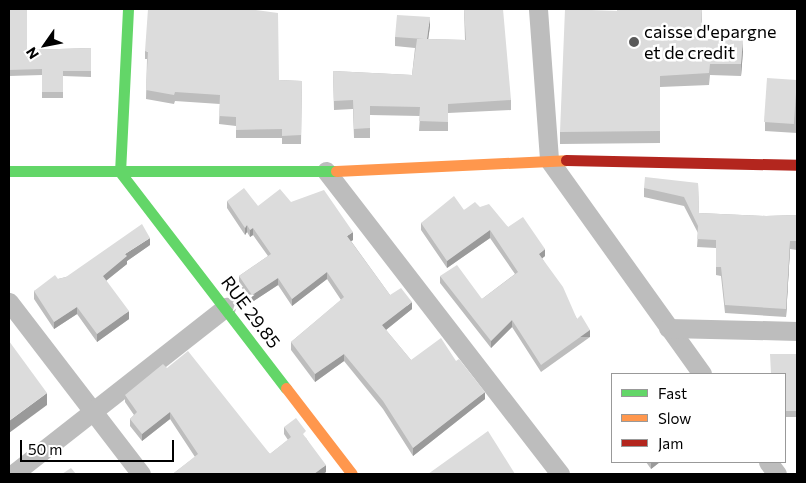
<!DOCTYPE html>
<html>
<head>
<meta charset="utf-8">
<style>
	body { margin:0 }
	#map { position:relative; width:806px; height:483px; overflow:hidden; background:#fff; font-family:Commissioner,sans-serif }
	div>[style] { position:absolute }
	.street>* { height:19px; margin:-9.5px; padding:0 9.5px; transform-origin:9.5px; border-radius:9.5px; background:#bdbdbd }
	.fast>* { height:11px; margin:-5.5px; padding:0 5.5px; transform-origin:5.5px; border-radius:5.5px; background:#63d668 }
	.slow>* { height:11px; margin:-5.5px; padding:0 5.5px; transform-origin:5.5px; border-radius:5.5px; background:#ff974d }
	.jam>* { height:11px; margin:-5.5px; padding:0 5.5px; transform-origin:5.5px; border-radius:5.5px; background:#b3261e }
	.wall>* { inset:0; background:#bdbdbd }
	.shaded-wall>* { inset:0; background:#9a9a9a; transform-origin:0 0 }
	.building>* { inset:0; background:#dcdcdc; transform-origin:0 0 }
	.dots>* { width:14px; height:14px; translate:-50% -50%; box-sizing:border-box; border:2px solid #fff; border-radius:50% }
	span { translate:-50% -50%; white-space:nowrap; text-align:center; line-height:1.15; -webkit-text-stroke:5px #fff; paint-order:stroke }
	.poi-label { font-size:18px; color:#000 }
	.left { translate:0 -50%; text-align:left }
	.street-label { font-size:18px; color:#000 }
	.frame { position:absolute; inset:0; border:10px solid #000; pointer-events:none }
	.legend { position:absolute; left:611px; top:373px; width:175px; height:90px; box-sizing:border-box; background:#fff; border:1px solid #999; margin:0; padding:6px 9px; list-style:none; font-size:15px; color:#000 }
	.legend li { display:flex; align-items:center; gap:10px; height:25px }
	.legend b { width:25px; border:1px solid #999 }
	.north { position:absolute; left:20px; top:20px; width:50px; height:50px; -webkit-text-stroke:4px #fff; paint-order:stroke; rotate:237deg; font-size:14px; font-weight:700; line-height:20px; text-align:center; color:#000 }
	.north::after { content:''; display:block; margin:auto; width:18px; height:22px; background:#000; clip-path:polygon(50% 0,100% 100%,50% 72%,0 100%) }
	.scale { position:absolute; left:20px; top:440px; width:154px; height:22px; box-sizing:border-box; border:2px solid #000; border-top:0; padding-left:6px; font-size:15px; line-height:18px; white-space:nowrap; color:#000; -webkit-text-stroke:4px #fff; paint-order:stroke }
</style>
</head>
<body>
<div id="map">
	<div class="street">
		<i style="left:538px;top:9px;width:151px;rotate:85.8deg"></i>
		<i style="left:549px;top:160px;width:263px;rotate:54.4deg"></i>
		<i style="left:326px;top:171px;width:383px;rotate:52.3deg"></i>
		<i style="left:9px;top:302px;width:217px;rotate:52.5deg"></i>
		<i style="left:668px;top:328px;width:129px;rotate:1.3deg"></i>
		<i style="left:768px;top:462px;width:15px;rotate:53deg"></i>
		<i style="left:13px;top:474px;width:271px;rotate:-38.1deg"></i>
	</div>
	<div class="fast">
		<i style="left:128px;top:9px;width:163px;rotate:92.8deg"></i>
		<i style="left:120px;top:172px;width:272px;rotate:52.5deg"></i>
		<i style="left:9px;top:171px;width:327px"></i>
	</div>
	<div class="slow">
		<i style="left:336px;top:171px;width:230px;rotate:-2.7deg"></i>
		<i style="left:286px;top:388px;width:108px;rotate:52.5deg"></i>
	</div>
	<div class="jam">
		<i style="left:566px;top:160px;width:231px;rotate:1.2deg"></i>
	</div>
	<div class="wall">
		<i style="clip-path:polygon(9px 9px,27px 50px,91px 48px,91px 77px,63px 76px,63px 98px,42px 98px,42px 75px,9px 76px)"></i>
		<i style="clip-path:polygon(464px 9px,511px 100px,511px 110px,448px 113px,448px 131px,419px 131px,420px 116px,370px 115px,370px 138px,354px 138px,353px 109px,334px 110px,333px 71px,412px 75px,415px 48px,395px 46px,395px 37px,430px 26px,428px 39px,465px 40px)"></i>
		<i style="clip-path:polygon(702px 9px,700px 39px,743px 51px,741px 76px,710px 75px,709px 85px,660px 87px,660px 143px,560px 144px,560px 132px,617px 11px)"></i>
		<i style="clip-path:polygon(145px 51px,279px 80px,302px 81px,301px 144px,282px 144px,282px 138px,236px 138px,236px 126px,219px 124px,220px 104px,175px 101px,174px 104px,146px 99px,147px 59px,145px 59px)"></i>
		<i style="clip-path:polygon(797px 80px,797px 133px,765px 131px,765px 122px)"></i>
		<i style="clip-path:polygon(698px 183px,699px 213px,766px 216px,797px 215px,797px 250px,790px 249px,786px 317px,725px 313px,721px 276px,716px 275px,716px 248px,697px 247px,698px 233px,684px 206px,644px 197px,644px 188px)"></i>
		<i style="clip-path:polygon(227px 201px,258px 206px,291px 202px,353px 240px,351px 241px,390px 295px,412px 309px,386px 330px,411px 360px,456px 361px,485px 399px,413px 456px,383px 409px,344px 361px,315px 382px,291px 350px,291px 342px,341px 300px,327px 279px,292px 306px,278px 285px,252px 302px,239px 284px,239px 276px,268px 256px,253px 235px,250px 237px,247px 232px,245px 235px,227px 208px)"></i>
		<i style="clip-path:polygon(480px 207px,508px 227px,545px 256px,542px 258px,577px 319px,590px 337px,541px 372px,512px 327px,491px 348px,440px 283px,440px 276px,482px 299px,515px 274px,490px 238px,447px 268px,421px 230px,421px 223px,464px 210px)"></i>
		<i style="clip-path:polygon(150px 245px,127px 261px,127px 264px,106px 281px,129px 319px,97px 342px,77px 314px,54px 329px,34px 299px,34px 291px,58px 279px,66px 277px)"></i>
		<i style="clip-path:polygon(167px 368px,270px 454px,288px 440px,284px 434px,284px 427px,306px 438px,326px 472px,323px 474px,174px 474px,174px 473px,195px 457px,170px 419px,142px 441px,130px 426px,130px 419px,134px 415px,125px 402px,125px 395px)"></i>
		<i style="clip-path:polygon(796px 368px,797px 368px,797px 417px,785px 417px,785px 374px)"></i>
		<i style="clip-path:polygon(646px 462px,660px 462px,651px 469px)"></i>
	</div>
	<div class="shaded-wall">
		<i style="clip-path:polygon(702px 9px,702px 14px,700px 50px,700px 39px)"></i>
		<i style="clip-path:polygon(430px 17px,430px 26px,427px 48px,427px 39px)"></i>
		<i style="clip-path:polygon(743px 39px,743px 51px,741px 76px,741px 64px)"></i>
		<i style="clip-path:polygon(247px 225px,247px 232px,245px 235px,245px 228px)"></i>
		<i style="clip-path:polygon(253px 228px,253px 235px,250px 237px,250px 230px)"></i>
		<i style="clip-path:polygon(490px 230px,490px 238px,447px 268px,447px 261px)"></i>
		<i style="clip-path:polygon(353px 232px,353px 240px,347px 244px,347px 236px)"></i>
		<i style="clip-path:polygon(150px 238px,150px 245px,127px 261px,127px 264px,103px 283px,103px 276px,125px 254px)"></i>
		<i style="clip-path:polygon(790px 241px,790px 249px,786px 317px,786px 309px)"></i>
		<i style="clip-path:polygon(545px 249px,545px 256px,539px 261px,539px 254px)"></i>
		<i style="clip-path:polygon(327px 272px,327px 279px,292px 306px,292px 299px)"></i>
		<i style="clip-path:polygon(278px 278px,278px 285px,252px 302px,252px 295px)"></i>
		<i style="clip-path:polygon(412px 302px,412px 309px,382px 333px,382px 325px)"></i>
		<i style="clip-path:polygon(77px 307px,77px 314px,54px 329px,54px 322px)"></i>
		<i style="clip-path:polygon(129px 311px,129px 319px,97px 342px,97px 334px)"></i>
		<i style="clip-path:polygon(512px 320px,512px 327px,491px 348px,491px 341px)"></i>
		<i style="left:590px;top:330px;width:7px;height:60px;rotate:90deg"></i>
		<i style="clip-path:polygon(344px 354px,344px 361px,315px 382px,315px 374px)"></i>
		<i style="clip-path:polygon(485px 392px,485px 399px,413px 456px,413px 448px)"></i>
		<i style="clip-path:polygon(47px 393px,47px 405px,9px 433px,9px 421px)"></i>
		<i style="clip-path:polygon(170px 412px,170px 419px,142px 441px,142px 434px)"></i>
		<i style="clip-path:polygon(651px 462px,660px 462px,651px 469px)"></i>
		<i style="clip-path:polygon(326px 465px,326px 472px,323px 474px,314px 474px)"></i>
	</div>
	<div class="building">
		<i style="clip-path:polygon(9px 9px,27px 9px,27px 50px,91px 48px,91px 71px,63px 71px,63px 92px,42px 92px,42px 69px,9px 70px)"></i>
		<i style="clip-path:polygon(148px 9px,249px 9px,278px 13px,279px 80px,302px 81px,301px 135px,282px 136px,282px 129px,236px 130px,236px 117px,219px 116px,220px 95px,175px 92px,174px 95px,146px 90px,148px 51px,145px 51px)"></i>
		<i style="clip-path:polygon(464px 9px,503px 9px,511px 100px,448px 104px,448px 122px,419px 121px,420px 107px,370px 106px,370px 128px,354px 129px,353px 100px,334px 101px,333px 71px,412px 75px,417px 39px,424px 39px,395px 37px,397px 15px,430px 17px,427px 39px,466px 40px)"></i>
		<i style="clip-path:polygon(565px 9px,617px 11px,617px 9px,702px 9px,700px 39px,743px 39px,741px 64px,710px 64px,709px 73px,660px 76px,660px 131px,560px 132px)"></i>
		<i style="left:767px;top:78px;width:30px;height:44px;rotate:4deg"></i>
		<i style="clip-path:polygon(645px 177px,698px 183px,699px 213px,766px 216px,797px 215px,797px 241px,790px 241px,786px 309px,725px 305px,721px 267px,716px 267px,716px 240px,697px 239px,698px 226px,684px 197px,644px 188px)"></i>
		<i style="clip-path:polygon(244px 188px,258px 206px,280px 189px,291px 202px,324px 190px,353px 232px,347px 236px,390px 295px,401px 288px,412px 302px,382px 325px,411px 360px,441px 338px,456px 361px,459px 359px,485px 392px,413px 448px,383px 401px,344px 354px,315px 374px,291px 342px,344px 297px,327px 272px,292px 299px,278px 278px,252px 295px,239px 276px,271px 254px,253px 228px,250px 230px,247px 225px,245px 228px,227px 201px)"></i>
		<i style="clip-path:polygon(454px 196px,464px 210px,475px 202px,480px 207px,489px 204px,508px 227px,523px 217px,545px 249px,539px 254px,563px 287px,577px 319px,581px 315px,590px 330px,541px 365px,512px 320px,491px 341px,440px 276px,457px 265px,482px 299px,518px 272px,490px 230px,447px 261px,421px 223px)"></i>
		<i style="clip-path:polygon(142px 224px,150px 238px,125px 254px,127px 256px,103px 276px,129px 311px,97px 334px,77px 307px,54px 322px,34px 291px,55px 275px,58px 279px,66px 277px)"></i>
		<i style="clip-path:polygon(9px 341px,47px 393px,9px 421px)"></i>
		<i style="clip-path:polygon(188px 351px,270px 454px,291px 437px,284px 427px,296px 418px,306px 431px,303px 434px,326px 465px,314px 474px,175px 474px,174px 473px,198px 454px,170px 412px,142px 434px,130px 419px,137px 412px,125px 395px,163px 364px,167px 368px)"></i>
		<i style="clip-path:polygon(770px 354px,797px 354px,796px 368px,797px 368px,797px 411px,785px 411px,785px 374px,771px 374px)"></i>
		<i style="clip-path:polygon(488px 431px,515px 474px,428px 474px)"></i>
		<i style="clip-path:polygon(71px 468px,76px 474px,62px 474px)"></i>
	</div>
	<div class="dots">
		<i style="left:634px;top:42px;background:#595959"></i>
	</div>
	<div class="poi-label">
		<span class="left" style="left:644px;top:42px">caisse d'epargne<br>et de credit</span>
	</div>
	<div class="street-label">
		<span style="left:251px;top:312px;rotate:53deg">RUE 29.85</span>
	</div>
	<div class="frame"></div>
	<ul class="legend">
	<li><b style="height:6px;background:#63d668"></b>Fast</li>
	<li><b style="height:6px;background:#ff974d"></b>Slow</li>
	<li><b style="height:6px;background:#b3261e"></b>Jam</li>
	</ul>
	<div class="north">N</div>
	<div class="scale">50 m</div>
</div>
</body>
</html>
